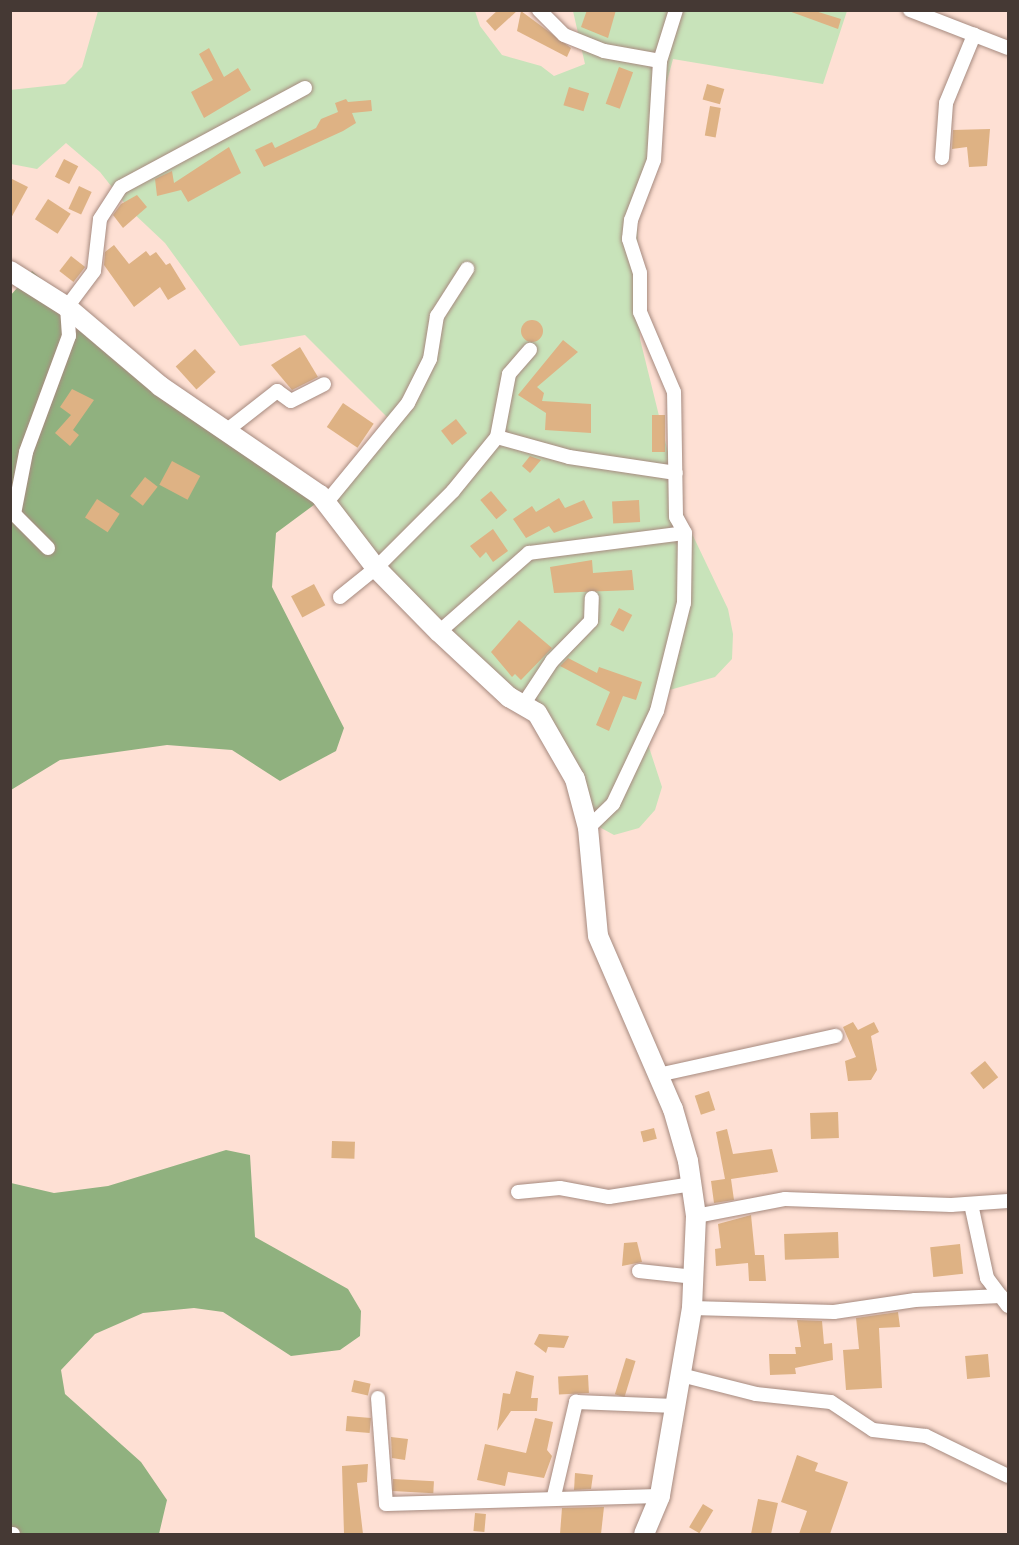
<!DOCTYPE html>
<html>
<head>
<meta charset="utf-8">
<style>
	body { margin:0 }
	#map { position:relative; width:1019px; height:1545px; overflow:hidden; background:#fee0d4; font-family:"Public Sans",sans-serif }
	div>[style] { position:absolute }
	.green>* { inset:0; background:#c8e3ba }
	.forest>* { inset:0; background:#90b17f }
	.building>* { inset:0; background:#deb284; transform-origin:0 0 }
	.round { border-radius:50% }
	.roads { filter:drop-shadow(0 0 2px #a68a7f) drop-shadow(0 0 2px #a68a7f) }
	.street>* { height:14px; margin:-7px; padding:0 7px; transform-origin:7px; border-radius:7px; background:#fff }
	.secondary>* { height:20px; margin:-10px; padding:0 10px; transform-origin:10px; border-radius:10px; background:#fff }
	span { translate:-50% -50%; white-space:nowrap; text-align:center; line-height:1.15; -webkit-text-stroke:4.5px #fee0d4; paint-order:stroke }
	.frame { position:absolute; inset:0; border:12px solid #453934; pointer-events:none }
</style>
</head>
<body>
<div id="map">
	<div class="green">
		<i style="clip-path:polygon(98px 11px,475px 11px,480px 26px,502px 55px,541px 66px,554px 76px,585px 64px,573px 11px,847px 11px,823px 84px,673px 59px,655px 126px,637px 206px,640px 339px,684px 517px,728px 609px,733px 634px,732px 659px,715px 677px,666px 691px,650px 709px,645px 735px,662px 787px,655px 810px,639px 828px,614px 835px,592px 823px,547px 738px,516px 703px,414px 612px,326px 496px,389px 419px,305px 335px,240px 346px,165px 243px,130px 210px,100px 172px,66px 143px,37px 169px,11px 164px,10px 90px,65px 84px,82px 67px)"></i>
	</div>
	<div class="forest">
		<i style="clip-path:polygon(32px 271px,153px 376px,326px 496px,276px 533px,272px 587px,344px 728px,336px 751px,280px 781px,232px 750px,167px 745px,60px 760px,11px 790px,10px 296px)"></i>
		<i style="clip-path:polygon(226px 1150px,250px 1155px,255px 1237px,348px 1289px,361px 1311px,360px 1336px,340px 1350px,291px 1356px,223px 1312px,194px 1308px,143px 1313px,95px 1334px,61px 1370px,65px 1394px,141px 1462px,167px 1500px,159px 1534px,11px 1534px,11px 1183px,54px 1193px,108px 1186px)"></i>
	</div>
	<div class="building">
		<i style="clip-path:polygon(498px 10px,518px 10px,495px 31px,486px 21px)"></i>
		<i style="clip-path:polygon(587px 10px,616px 10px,608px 38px,581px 27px)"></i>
		<i style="clip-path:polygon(786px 10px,812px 10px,841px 19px,838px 29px)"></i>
		<i style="clip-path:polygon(521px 11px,571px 48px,567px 57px,517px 31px)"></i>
		<i style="clip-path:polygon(209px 48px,224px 77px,238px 68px,251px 90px,204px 118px,191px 92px,213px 80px,199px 54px)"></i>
		<i style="left:619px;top:67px;width:15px;height:39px;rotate:20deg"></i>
		<i style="left:707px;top:84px;width:18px;height:16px;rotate:16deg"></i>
		<i style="left:569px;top:87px;width:21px;height:19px;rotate:17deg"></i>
		<i style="clip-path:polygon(346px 99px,348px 102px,371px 100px,372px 111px,352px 113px,356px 123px,343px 131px,264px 167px,255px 150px,272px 142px,275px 148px,316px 128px,321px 119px,338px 112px,335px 103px)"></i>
		<i style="left:710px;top:106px;width:11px;height:30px;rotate:10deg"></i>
		<i style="clip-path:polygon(990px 129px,987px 166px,969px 167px,967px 147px,952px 149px,953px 130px)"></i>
		<i style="clip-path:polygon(229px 147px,241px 173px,188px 202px,181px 190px,157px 196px,155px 179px,172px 171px,174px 183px)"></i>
		<i style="left:64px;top:159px;width:16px;height:20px;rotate:27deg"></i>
		<i style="clip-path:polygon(10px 178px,28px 187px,10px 220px)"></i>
		<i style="left:79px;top:186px;width:14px;height:25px;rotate:25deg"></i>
		<i style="clip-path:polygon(137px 195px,147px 207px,123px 228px,113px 215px,121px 204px)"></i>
		<i style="left:48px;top:199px;width:27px;height:24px;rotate:33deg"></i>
		<i style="clip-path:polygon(114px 245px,129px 264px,146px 251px,150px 256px,156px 252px,166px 265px,170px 263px,186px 289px,168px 300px,160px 287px,134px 307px,104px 265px,105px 252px)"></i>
		<i style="left:71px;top:256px;width:18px;height:19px;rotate:38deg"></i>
		<i class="round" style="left:521px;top:320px;width:22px;height:22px"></i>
		<i style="clip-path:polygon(563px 340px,578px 352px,537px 387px,544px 393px,542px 401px,591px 404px,591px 433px,545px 430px,546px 413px,518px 395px)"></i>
		<i style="clip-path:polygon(300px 347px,318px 377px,292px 390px,271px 365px)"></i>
		<i style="left:195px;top:349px;width:31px;height:26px;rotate:48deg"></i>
		<i style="clip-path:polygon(72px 389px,94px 400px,73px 430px,79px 435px,70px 446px,55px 433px,71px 415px,60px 407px)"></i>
		<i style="left:343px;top:403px;width:37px;height:29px;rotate:34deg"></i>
		<i style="left:652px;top:415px;width:13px;height:37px"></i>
		<i style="left:456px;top:419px;width:18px;height:19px;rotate:52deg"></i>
		<i style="clip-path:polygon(530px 456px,541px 460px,530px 473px,522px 466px)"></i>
		<i style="left:172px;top:461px;width:32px;height:27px;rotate:28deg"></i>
		<i style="left:145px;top:477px;width:16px;height:24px;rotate:38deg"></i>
		<i style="left:491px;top:491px;width:25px;height:14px;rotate:50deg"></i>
		<i style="clip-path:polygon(559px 498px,565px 508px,584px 500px,593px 518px,554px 533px,549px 526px,526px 538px,513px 519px,532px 506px,536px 512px)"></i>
		<i style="left:97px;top:499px;width:27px;height:22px;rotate:33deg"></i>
		<i style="left:639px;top:500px;width:22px;height:27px;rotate:87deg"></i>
		<i style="clip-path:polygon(493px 529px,508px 551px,493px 562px,486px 552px,480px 558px,470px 546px)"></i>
		<i style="clip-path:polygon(592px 560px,593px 573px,632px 570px,634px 590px,554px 593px,550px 567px)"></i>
		<i style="left:314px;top:584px;width:24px;height:26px;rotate:62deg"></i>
		<i style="left:619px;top:608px;width:15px;height:19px;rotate:28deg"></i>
		<i style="clip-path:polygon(519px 620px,552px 648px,521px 680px,515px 674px,512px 677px,491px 652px)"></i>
		<i style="clip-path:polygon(568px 658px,597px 673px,599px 667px,642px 682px,636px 700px,623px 696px,609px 731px,596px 725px,610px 692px,560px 666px)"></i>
		<i style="clip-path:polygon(853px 1022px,858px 1030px,874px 1022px,879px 1032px,871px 1036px,877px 1070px,871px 1080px,848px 1081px,845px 1061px,856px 1057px,843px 1027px)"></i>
		<i style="left:985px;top:1061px;width:21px;height:19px;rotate:51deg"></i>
		<i style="left:709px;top:1091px;width:20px;height:15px;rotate:72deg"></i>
		<i style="left:838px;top:1112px;width:26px;height:28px;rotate:88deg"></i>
		<i style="left:654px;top:1128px;width:11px;height:14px;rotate:75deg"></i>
		<i style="clip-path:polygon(727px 1129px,733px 1154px,772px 1149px,778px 1172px,731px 1179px,734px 1200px,714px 1203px,711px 1181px,725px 1179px,716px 1132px)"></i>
		<i style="left:332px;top:1141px;width:23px;height:17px;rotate:2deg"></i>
		<i style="clip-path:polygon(751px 1215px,755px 1255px,764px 1255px,766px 1281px,749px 1281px,748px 1263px,716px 1266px,715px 1249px,721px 1248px,718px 1224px)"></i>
		<i style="left:838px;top:1232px;width:26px;height:54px;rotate:88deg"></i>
		<i style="clip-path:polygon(637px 1242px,642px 1262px,622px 1266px,624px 1243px)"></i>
		<i style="left:960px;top:1244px;width:30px;height:30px;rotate:84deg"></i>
		<i style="clip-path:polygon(898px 1312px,900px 1327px,879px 1328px,882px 1388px,846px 1390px,843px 1350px,859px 1349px,856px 1318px)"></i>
		<i style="clip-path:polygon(797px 1320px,822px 1321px,824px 1344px,832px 1343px,833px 1360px,795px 1368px,796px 1374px,770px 1375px,769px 1354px,796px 1354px,795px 1347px,801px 1347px)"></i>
		<i style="clip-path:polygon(539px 1334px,569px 1336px,564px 1348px,548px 1347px,546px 1353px,534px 1344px)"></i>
		<i style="left:988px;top:1354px;width:23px;height:23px;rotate:85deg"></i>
		<i style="left:626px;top:1358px;width:10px;height:38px;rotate:17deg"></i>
		<i style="clip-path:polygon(516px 1371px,534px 1376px,531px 1398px,538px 1398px,537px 1411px,511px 1411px,497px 1431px,503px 1393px,510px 1394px)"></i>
		<i style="left:588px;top:1375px;width:18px;height:30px;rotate:87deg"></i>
		<i style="left:354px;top:1380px;width:17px;height:12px;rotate:13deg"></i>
		<i style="left:347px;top:1416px;width:24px;height:15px;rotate:5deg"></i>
		<i style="clip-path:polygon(535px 1418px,553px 1422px,547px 1450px,552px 1456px,544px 1478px,508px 1472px,505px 1486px,477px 1480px,485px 1444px,526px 1453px)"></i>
		<i style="clip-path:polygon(391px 1437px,408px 1439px,405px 1460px,392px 1458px)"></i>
		<i style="clip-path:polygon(797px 1455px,818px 1463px,815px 1471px,848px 1482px,830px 1534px,799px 1534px,807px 1511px,781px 1502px)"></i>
		<i style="clip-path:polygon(368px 1464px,367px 1482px,357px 1483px,363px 1534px,344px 1534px,342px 1466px)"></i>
		<i style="clip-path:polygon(575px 1473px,593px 1475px,591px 1489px,574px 1490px)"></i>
		<i style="left:393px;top:1479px;width:41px;height:12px;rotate:3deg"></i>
		<i style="clip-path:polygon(758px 1499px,778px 1503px,771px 1534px,751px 1534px)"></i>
		<i style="left:703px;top:1504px;width:12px;height:27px;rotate:31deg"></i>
		<i style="clip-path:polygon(604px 1507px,601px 1534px,560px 1534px,562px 1508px)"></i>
		<i style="left:475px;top:1513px;width:11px;height:18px;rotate:5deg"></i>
	</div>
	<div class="roads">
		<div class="street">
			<i style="left:539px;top:10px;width:35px;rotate:45deg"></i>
			<i style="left:564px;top:35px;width:43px;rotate:21.8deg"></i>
			<i style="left:604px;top:51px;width:57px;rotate:10.1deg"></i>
			<i style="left:660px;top:61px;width:53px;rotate:-72.6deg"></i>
			<i style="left:910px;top:10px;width:105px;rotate:21.2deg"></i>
			<i style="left:942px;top:158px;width:55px;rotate:-85.8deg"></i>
			<i style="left:946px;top:103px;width:74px;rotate:-67.6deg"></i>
			<i style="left:226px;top:431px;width:65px;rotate:-38.1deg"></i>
			<i style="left:277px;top:391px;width:17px;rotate:36deg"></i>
			<i style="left:291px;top:401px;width:37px;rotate:-27deg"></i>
			<i style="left:497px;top:437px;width:75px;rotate:15.5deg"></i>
			<i style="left:569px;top:457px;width:108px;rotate:8.5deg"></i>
			<i style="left:326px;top:503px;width:129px;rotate:-50.6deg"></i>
			<i style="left:408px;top:403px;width:49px;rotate:-63.4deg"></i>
			<i style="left:430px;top:359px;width:44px;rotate:-80.8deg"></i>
			<i style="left:437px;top:316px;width:56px;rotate:-57.4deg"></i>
			<i style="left:48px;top:548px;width:48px;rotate:-135deg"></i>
			<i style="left:14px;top:514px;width:63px;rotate:-79deg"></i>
			<i style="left:26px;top:452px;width:124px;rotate:-69.7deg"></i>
			<i style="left:69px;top:336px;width:29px;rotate:-94deg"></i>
			<i style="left:67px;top:307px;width:45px;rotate:-53.1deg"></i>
			<i style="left:94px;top:271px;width:52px;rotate:-83.4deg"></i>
			<i style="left:100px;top:219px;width:38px;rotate:-57deg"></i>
			<i style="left:121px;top:187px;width:209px;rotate:-28.3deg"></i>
			<i style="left:340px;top:597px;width:46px;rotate:-38.9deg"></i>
			<i style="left:376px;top:568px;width:109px;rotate:-45deg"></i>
			<i style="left:453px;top:491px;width:70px;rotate:-50.8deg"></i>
			<i style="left:497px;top:437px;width:64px;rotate:-79.2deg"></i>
			<i style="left:509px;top:374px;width:32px;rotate:-49deg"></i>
			<i style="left:439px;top:632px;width:120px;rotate:-41.3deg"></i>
			<i style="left:529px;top:553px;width:157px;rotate:-7.3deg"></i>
			<i style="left:523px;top:705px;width:53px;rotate:-56.6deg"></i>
			<i style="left:552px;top:661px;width:56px;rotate:-45.7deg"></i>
			<i style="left:591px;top:621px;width:23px;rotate:-88deg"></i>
			<i style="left:588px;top:828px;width:35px;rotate:-44deg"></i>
			<i style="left:613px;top:804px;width:103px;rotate:-64.7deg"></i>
			<i style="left:657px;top:711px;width:111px;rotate:-76deg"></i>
			<i style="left:684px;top:603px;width:70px;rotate:-89.2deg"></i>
			<i style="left:685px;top:533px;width:18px;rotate:-119deg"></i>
			<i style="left:676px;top:517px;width:125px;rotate:-90.9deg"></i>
			<i style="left:674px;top:392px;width:87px;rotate:-113deg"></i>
			<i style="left:640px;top:312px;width:39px;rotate:-90deg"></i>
			<i style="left:640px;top:273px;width:36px;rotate:-108deg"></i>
			<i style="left:629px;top:239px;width:19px;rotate:-84deg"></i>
			<i style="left:631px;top:220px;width:64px;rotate:-69deg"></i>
			<i style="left:654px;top:160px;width:99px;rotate:-86.5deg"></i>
			<i style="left:658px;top:1075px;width:182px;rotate:-12.4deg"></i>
			<i style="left:518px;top:1192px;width:42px;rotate:-5.4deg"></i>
			<i style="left:560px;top:1188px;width:50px;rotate:10.4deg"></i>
			<i style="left:609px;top:1197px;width:84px;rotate:-8.9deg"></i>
			<i style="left:971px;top:1204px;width:76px;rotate:77.8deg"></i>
			<i style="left:987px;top:1278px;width:35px;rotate:53deg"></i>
			<i style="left:696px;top:1216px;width:91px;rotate:-10.8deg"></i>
			<i style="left:785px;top:1199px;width:166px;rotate:2.1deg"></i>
			<i style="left:951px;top:1205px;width:57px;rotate:-4deg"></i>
			<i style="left:639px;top:1271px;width:56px;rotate:6.1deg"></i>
			<i style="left:692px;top:1308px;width:142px;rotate:1.6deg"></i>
			<i style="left:834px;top:1312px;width:82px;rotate:-8.4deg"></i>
			<i style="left:915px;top:1300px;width:86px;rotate:-2.7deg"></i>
			<i style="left:681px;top:1375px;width:77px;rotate:14.2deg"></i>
			<i style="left:756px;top:1394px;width:75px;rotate:6.1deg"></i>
			<i style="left:831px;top:1402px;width:50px;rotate:33.7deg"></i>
			<i style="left:873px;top:1430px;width:53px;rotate:6.5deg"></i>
			<i style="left:926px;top:1436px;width:91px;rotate:26deg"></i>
			<i style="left:378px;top:1398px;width:106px;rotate:85.7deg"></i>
			<i style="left:386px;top:1504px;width:274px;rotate:-1.7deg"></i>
			<i style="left:554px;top:1496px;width:97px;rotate:-76.8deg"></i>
			<i style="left:576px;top:1402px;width:99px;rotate:2.3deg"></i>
			<i style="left:10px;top:1534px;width:3px"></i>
		</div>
		<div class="secondary">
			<i style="left:10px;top:271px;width:67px;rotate:32.3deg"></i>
			<i style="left:67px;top:307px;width:122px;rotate:40.3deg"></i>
			<i style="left:160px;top:386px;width:194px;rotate:34.3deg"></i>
			<i style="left:320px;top:495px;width:92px;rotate:52.5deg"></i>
			<i style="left:376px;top:568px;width:90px;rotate:45.5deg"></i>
			<i style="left:439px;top:632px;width:96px;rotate:42.9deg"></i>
			<i style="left:509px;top:697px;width:32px;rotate:30deg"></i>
			<i style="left:537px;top:713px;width:76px;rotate:60.1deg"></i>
			<i style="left:575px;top:779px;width:51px;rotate:75.1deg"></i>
			<i style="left:588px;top:828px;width:108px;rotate:84.7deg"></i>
			<i style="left:598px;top:936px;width:189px;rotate:66.6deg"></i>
			<i style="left:673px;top:1109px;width:54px;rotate:73.9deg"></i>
			<i style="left:688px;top:1161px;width:56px;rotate:81.7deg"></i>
			<i style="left:696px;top:1216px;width:92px;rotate:92.5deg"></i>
			<i style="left:692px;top:1308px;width:191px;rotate:99.7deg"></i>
			<i style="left:660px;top:1496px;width:41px;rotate:112.8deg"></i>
		</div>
	</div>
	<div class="frame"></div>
</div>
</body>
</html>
